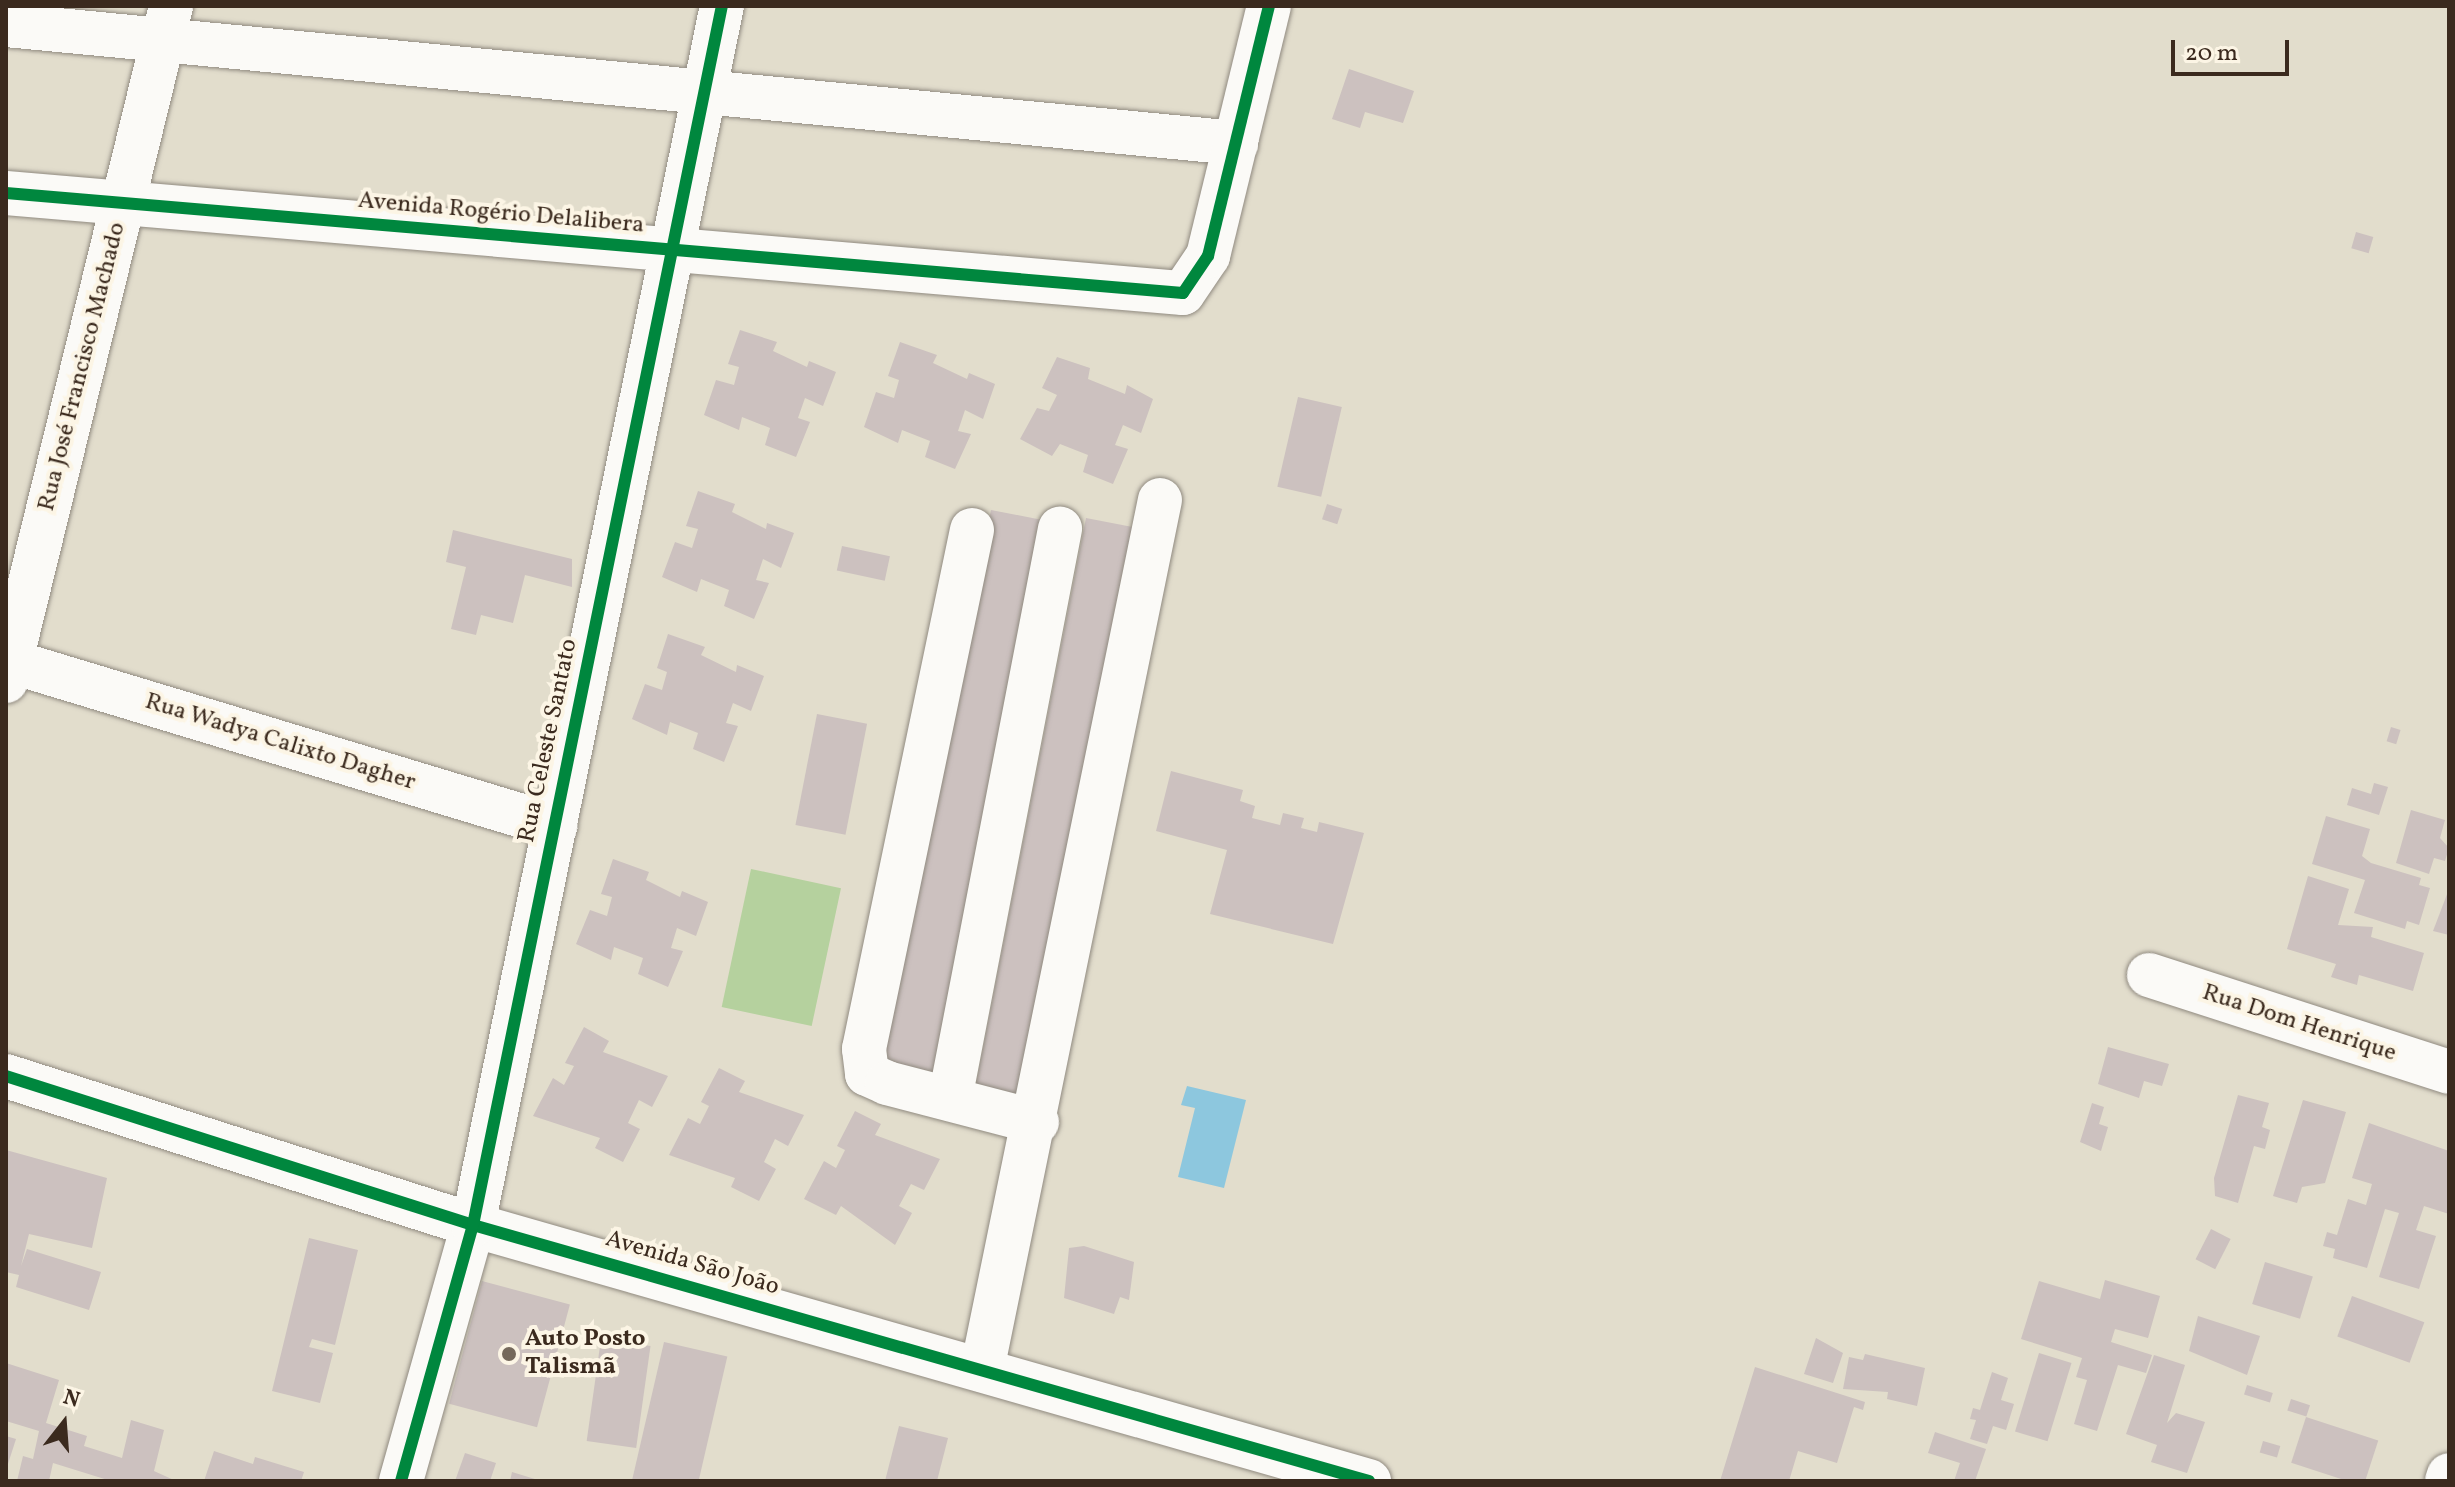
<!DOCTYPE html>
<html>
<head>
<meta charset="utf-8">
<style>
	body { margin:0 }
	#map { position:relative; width:2455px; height:1487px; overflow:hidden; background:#e2ddcc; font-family:Vollkorn,serif }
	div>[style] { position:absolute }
	.green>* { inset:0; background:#b5d19e; transform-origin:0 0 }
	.water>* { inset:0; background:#8dc7de }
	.building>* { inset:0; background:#ccc1bf; transform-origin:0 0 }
	.roads { filter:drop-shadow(0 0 2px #908a80) drop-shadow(0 0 2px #908a80) }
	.minor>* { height:44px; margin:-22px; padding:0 22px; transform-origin:22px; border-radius:22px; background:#fbfaf7 }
	.cycleway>* { height:12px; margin:-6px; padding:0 6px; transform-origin:6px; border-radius:6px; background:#00873e }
	.dots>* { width:22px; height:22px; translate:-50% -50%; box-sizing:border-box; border:4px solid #fcf5e5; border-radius:50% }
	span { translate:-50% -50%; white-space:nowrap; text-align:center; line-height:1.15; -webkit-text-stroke:8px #fcf5e5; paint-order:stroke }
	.street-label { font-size:24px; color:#3b2a1e }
	.poi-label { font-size:24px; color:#3b2a1e; font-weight:700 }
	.left { translate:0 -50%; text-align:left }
	.frame { position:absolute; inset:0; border:8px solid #3b2a1e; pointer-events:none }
	.north { position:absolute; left:24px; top:1383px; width:80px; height:80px; -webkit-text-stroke:6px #fcf5e5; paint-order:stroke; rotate:17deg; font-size:22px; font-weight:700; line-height:32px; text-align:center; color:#3b2a1e }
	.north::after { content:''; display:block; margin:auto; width:28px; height:36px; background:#3b2a1e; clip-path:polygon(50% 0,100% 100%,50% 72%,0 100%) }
	.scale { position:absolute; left:2171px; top:40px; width:118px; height:36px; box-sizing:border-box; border:4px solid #3b2a1e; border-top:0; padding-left:10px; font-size:24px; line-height:28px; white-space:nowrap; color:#3b2a1e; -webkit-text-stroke:6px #fcf5e5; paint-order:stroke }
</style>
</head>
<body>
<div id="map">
	<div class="green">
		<i style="left:751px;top:869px;width:92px;height:141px;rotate:12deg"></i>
	</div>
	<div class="water">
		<i style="clip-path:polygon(1187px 1086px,1246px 1100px,1224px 1188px,1178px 1177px,1195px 1108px,1181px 1105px)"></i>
	</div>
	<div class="building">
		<i style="clip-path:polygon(1349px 69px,1414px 91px,1403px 123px,1365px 112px,1360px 128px,1332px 119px)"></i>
		<i style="left:2356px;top:232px;width:18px;height:17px;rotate:16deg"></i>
		<i style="clip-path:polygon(740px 330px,777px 342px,773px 351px,807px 367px,809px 361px,836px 372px,823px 406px,805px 398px,798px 418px,810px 422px,796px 457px,765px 445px,770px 428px,742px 417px,739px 430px,704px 415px,716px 380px,734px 385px,739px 367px,728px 364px)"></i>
		<i style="clip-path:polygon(900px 342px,937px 355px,933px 363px,967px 379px,969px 373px,995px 384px,983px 419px,965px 410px,958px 431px,971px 434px,955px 469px,925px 457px,930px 441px,902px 430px,898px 443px,864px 427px,876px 392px,894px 398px,899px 380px,888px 376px)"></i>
		<i style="clip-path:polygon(1057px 357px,1090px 368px,1088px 379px,1125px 394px,1127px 385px,1153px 399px,1141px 433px,1123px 425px,1115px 445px,1128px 449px,1113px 484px,1083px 472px,1088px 455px,1060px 444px,1052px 456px,1020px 439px,1037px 408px,1049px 411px,1057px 395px,1042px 388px)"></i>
		<i style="left:1298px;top:397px;width:45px;height:92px;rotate:13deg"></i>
		<i style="clip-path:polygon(698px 491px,735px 504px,732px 512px,766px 529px,767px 523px,794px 533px,781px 568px,763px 559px,756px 580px,769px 583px,754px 619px,724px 606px,729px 590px,701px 579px,697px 592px,662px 577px,675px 542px,692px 548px,698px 529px,686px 526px)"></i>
		<i style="left:1327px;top:504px;width:16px;height:16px;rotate:18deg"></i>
		<i style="left:991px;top:510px;width:60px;height:568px;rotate:11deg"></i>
		<i style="left:1086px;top:518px;width:58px;height:584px;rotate:11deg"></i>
		<i style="clip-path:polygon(453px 530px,572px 559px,572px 587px,525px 575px,513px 623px,481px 615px,476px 635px,451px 629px,466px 567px,446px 562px)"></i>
		<i style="left:842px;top:546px;width:49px;height:25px;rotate:12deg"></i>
		<i style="clip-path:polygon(668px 634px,705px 647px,701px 655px,736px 672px,737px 665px,764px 676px,751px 711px,733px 703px,726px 723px,738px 726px,724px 762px,693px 749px,698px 733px,670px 722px,667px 735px,632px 719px,645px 684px,662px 690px,667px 672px,657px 668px)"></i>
		<i style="left:817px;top:714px;width:51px;height:113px;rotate:11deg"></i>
		<i style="left:2391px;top:727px;width:10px;height:15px;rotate:17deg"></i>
		<i style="clip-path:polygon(1171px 771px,1243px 790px,1240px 801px,1255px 806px,1252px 818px,1280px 825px,1283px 813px,1304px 818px,1301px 828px,1317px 832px,1319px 822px,1364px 833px,1333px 944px,1210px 914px,1227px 850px,1156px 831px)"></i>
		<i style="clip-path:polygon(2374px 783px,2388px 787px,2379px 815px,2347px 805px,2352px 788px,2371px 794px)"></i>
		<i style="clip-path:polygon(2411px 810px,2445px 820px,2440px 838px,2449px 848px,2445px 861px,2434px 858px,2429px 874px,2396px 863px)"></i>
		<i style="clip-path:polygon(2326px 816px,2370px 829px,2362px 856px,2371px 863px,2421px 878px,2419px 885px,2430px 888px,2419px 925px,2407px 921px,2405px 929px,2354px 913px,2365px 880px,2312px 864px)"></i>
		<i style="clip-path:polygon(613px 859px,649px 872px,646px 880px,680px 897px,682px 891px,708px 902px,696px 936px,677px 928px,671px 948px,683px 951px,668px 987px,638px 974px,643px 958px,614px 947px,611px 960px,576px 944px,590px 910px,607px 916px,612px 897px,601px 894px)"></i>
		<i style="clip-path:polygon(2308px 876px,2349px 889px,2338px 925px,2373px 927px,2371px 937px,2424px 953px,2413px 991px,2359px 975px,2357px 985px,2331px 977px,2336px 964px,2287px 949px)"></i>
		<i style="clip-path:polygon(2449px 889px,2449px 935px,2433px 931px)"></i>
		<i style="clip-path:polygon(584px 1027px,609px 1041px,603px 1052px,668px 1076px,652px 1107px,639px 1100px,628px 1123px,640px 1129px,623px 1162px,595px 1148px,600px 1138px,533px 1116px,553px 1078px,564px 1085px,574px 1066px,565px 1063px)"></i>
		<i style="clip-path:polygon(2108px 1047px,2169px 1064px,2162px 1086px,2144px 1081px,2139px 1098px,2098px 1084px)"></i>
		<i style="clip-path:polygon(719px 1068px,745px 1081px,739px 1092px,804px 1115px,788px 1146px,775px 1139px,764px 1162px,776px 1169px,759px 1201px,731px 1187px,735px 1178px,669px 1155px,688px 1118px,700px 1124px,709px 1106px,701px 1102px)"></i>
		<i style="clip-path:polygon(2238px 1095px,2269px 1103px,2262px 1127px,2270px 1130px,2265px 1149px,2254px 1146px,2238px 1203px,2215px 1196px,2214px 1178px)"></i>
		<i style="clip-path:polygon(2303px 1100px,2346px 1112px,2325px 1183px,2302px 1187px,2297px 1203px,2273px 1196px)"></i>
		<i style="clip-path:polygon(2092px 1103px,2104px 1107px,2099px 1124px,2108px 1127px,2101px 1151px,2080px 1142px)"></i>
		<i style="clip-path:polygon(855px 1111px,881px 1124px,875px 1135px,940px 1159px,924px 1190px,911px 1184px,899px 1206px,912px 1213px,895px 1245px,841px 1206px,836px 1215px,804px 1199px,824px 1161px,836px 1168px,845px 1150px,837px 1146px)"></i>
		<i style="clip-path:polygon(2369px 1123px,2449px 1151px,2449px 1214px,2424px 1206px,2416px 1230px,2436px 1236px,2419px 1289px,2379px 1277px,2399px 1213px,2385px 1209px,2367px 1268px,2333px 1258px,2335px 1249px,2323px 1246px,2327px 1232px,2337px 1235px,2348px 1199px,2366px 1205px,2372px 1184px,2352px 1178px)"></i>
		<i style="clip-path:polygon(6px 1150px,107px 1178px,92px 1248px,29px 1234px,21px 1266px,27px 1249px,101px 1272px,89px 1310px,16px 1287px,19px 1275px,6px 1272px)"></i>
		<i style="left:2211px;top:1229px;width:22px;height:34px;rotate:27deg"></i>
		<i style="clip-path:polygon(309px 1238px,358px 1250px,335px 1345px,312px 1339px,309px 1347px,333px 1353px,320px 1403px,272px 1391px)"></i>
		<i style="clip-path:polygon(1084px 1246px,1134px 1262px,1129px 1300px,1120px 1297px,1114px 1314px,1064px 1298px,1069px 1248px)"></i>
		<i style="left:2265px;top:1262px;width:50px;height:44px;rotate:17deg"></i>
		<i style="clip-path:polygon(2105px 1280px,2160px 1296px,2148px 1338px,2115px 1329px,2111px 1342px,2152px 1355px,2146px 1373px,2118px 1365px,2097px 1431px,2074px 1424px,2087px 1380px,2076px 1377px,2082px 1358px,2021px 1339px,2039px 1281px,2100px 1299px)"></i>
		<i style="left:482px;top:1281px;width:91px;height:127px;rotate:15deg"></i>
		<i style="left:2352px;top:1296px;width:77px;height:43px;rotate:20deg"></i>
		<i style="clip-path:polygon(2198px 1316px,2260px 1336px,2247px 1375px,2189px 1351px)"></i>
		<i style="clip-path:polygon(1816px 1338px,1843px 1353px,1833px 1383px,1804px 1374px)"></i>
		<i style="left:601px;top:1339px;width:50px;height:103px;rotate:8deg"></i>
		<i style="left:664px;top:1342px;width:65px;height:143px;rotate:13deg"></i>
		<i style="left:2039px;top:1353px;width:34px;height:82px;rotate:17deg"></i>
		<i style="clip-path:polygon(1865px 1354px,1925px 1368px,1917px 1406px,1887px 1399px,1888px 1392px,1843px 1389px,1849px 1357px,1863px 1360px)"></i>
		<i style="clip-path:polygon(2154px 1355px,2185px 1365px,2167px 1423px,2176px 1413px,2205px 1422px,2187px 1473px,2151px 1462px,2157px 1445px,2126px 1434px)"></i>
		<i style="clip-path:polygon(6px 1363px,59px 1380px,46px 1423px,87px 1436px,84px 1446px,122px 1458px,131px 1420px,164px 1430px,154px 1471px,176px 1481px,111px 1481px,53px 1463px,49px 1481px,17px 1481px,23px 1456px,33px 1459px,39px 1431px,6px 1421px)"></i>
		<i style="clip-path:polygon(1755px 1367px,1865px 1402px,1863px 1410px,1854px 1407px,1837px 1463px,1798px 1451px,1789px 1481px,1720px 1481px)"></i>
		<i style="clip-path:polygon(1992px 1372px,2008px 1378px,2001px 1400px,2014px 1404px,2006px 1430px,1993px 1426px,1987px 1444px,1970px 1439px,1976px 1420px,1970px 1419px,1973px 1408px,1980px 1410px)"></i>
		<i style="left:2247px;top:1385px;width:27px;height:10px;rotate:17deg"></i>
		<i style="left:2291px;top:1399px;width:20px;height:12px;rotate:18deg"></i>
		<i style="left:2306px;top:1417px;width:76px;height:48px;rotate:18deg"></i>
		<i style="clip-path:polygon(899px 1426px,948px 1438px,937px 1481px,885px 1481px)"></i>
		<i style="clip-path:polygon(1935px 1432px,1986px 1449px,1975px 1481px,1954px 1481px,1960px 1463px,1928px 1453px)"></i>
		<i style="clip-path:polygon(6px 1436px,16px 1439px,7px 1467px,6px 1467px)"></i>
		<i style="left:2263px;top:1441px;width:18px;height:12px;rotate:16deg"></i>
		<i style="clip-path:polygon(214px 1451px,253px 1464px,255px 1457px,304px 1472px,301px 1481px,204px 1481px)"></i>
		<i style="clip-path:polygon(465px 1453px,496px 1463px,490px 1481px,455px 1481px)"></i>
		<i style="clip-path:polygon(512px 1472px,538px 1480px,538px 1481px,510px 1481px)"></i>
	</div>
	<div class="roads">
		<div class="minor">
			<i style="left:6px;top:25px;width:1236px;rotate:5.48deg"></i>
			<i style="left:6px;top:193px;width:1181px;rotate:4.86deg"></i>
			<i style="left:1183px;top:293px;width:45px;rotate:-56deg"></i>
			<i style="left:1208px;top:256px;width:257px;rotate:-76.3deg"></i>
			<i style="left:972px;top:530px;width:530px;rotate:101.76deg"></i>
			<i style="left:864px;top:1049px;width:25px;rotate:83deg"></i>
			<i style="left:867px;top:1074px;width:22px;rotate:24deg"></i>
			<i style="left:887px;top:1083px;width:155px;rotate:14.6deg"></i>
			<i style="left:6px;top:660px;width:574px;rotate:16.82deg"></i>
			<i style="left:6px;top:681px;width:695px;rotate:-76.26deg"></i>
			<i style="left:2149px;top:975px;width:315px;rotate:17.9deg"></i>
			<i style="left:6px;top:1076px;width:490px;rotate:17.7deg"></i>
			<i style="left:473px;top:1225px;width:932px;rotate:15.95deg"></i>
			<i style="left:950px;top:1099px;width:581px;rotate:-79.08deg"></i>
			<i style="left:982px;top:1370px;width:888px;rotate:-78.44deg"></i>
			<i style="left:401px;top:1481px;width:266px;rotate:-74.3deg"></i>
			<i style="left:473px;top:1225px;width:1244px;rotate:-78.46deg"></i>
			<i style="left:2447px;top:1481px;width:6px;rotate:-72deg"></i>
		</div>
	</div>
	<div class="cycleway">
		<i style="left:6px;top:193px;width:1181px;rotate:4.86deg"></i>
		<i style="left:1183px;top:293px;width:45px;rotate:-56deg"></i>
		<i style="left:1208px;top:256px;width:257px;rotate:-76.3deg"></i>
		<i style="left:6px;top:1076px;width:490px;rotate:17.7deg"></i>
		<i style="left:473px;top:1225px;width:932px;rotate:15.95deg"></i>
		<i style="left:401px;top:1481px;width:266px;rotate:-74.3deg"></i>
		<i style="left:473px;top:1225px;width:1244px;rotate:-78.46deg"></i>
	</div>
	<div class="dots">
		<i style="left:509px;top:1354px;background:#75695b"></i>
	</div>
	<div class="street-label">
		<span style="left:501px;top:214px;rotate:5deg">Avenida Rogério Delalibera</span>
		<span style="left:83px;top:367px;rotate:-76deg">Rua José Francisco Machado</span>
		<span style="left:549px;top:741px;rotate:-78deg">Rua Celeste Santato</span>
		<span style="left:280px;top:743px;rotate:17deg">Rua Wadya Calixto Dagher</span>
		<span style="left:2299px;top:1024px;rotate:18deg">Rua Dom Henrique</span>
		<span style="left:692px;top:1264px;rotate:16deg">Avenida São João</span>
	</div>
	<div class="poi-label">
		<span class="left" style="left:525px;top:1354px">Auto Posto<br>Talismã</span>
	</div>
	<div class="frame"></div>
	<div class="north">N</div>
	<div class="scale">20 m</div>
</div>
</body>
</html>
